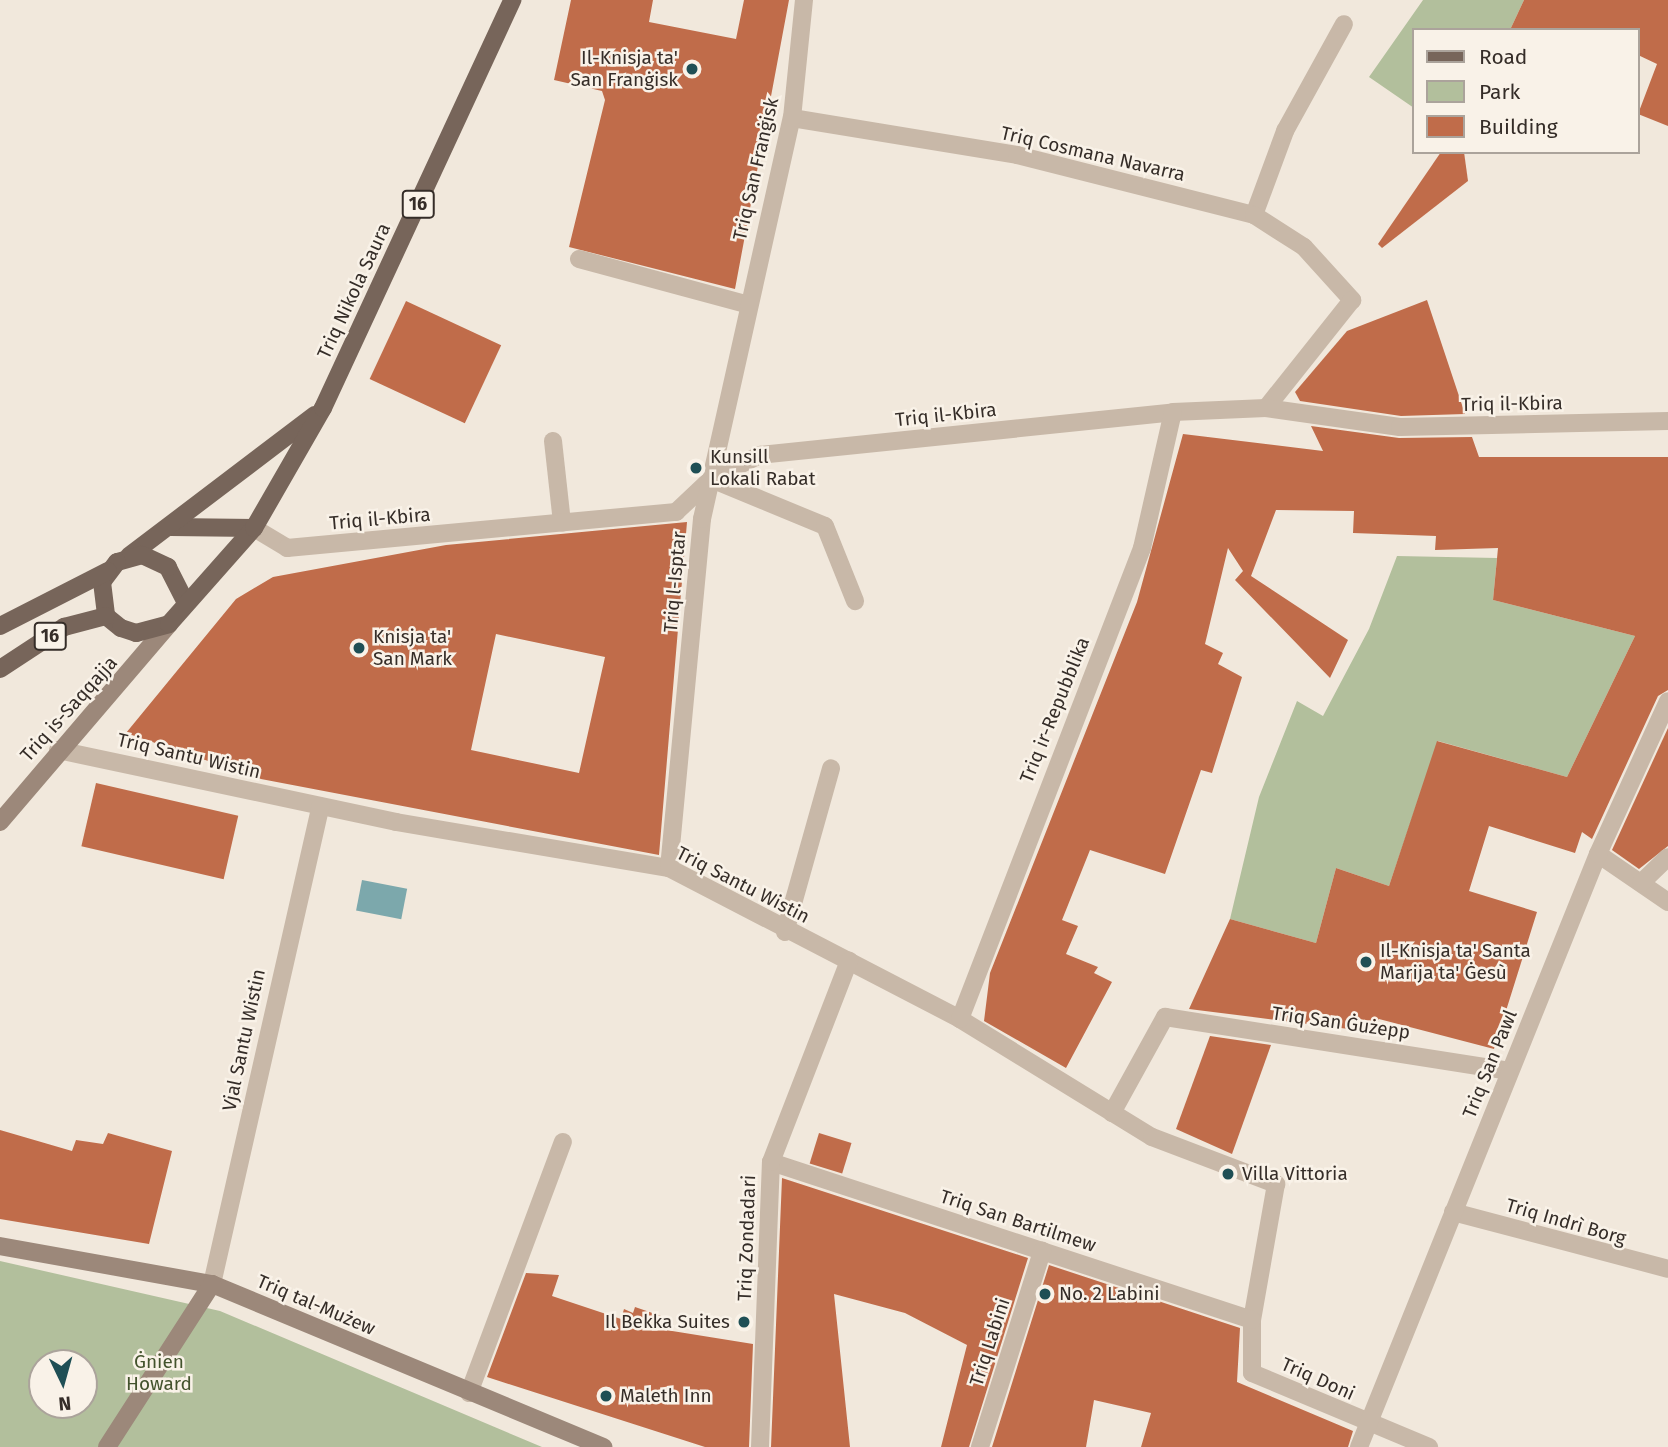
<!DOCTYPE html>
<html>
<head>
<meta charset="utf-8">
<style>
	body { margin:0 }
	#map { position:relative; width:1668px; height:1447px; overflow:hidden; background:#f1e8dc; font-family:"Fira Sans",sans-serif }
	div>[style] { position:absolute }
	.green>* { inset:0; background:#b2bf9c }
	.water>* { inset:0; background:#7ca8ac; transform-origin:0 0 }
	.building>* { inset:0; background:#c06c4a; transform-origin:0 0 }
	.lane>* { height:18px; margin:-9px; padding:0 9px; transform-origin:9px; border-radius:9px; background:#c8b8a8 }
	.street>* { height:18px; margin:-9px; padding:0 9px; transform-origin:9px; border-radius:9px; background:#c8b8a8 }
	.secondary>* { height:18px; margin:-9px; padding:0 9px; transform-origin:9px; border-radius:9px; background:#9c887a }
	.primary>* { height:18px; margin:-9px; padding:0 9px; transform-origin:9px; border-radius:9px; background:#77655a }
	.dots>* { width:19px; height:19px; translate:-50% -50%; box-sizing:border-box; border:4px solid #f9f2e8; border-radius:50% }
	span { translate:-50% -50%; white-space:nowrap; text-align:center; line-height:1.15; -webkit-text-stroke:5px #f9f2e8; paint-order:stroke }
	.shield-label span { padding:2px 5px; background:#f9f2e8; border:2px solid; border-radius:5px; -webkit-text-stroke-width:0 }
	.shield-label { font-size:18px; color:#352d28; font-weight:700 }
	.poi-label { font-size:19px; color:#352d28 }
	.right { translate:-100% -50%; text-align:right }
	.left { translate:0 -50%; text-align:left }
	.street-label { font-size:19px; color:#352d28 }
	.park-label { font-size:19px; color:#43532d }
	.legend { position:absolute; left:1412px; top:28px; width:228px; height:126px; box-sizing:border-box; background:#f9f2e8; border:2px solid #aba39b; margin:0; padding:9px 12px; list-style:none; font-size:21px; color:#352d28 }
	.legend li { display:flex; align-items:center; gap:14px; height:35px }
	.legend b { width:35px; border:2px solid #aba39b }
	.north { position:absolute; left:28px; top:1349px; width:70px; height:70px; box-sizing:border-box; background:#f9f2e8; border:2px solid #aba39b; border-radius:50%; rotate:175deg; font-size:19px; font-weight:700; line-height:28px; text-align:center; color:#352d28 }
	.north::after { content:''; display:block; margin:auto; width:24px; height:32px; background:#1f4f55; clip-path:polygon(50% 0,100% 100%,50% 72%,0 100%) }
</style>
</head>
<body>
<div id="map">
	<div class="green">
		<i style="clip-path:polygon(1423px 0,1524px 0,1510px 30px,1414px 30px,1414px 108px,1369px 77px)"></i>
		<i style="clip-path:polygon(1397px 556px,1497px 558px,1493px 600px,1635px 636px,1567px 777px,1438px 741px,1389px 886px,1336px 868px,1316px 943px,1230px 919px,1259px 797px,1297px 701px,1323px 716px,1369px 629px)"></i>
		<i style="clip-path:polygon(evenodd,0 1261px,220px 1311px,542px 1447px,0 1447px,0 1261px,42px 1363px,84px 1363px,84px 1405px,42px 1405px,42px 1363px)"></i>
	</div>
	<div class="water">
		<i style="left:362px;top:880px;width:46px;height:31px;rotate:11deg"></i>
	</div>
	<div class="building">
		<i style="clip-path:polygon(571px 0,653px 0,649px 22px,736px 39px,744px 0,789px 0,735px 289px,569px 247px,605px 100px,602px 91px,554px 80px)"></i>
		<i style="clip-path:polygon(1524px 0,1668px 0,1668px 126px,1638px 114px,1657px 64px,1638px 55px,1638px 30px,1510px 30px)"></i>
		<i style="clip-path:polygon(1441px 152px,1464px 152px,1468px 181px,1382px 248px,1378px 244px)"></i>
		<i style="clip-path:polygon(1427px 300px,1465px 414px,1401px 416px,1300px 401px,1295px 392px,1347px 331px)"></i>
		<i style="left:406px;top:301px;width:105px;height:86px;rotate:25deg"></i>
		<i style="clip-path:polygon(1311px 426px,1399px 438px,1472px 437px,1479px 457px,1668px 457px,1668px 690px,1658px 696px,1592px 839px,1582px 832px,1575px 853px,1489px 826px,1469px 891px,1537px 912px,1494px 1049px,1379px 1019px,1365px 1031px,1189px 1009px,1230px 919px,1316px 943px,1336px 868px,1389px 886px,1437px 741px,1567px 777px,1635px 636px,1493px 600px,1498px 548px,1435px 550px,1436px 536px,1353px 533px,1354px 511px,1276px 510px,1251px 576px,1348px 640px,1330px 678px,1235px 580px,1243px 571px,1228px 548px,1205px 644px,1223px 653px,1218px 664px,1242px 677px,1212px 773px,1201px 770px,1165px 874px,1090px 850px,1062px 920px,1078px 926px,1066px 954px,1098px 967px,1094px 973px,1112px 982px,1066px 1068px,984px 1021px,990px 973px,1137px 602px,1183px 434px,1323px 451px)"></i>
		<i style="clip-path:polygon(evenodd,687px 522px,659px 855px,261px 779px,126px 733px,236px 599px,273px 577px,446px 545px,687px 522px,496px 634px,605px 657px,579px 773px,471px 750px,496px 634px)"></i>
		<i style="clip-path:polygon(1668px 728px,1668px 846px,1639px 869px,1612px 850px)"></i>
		<i style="left:96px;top:783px;width:146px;height:65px;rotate:13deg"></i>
		<i style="clip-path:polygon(1210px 1036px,1271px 1045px,1232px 1154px,1176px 1129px)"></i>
		<i style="clip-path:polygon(0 1130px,72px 1151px,76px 1140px,103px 1144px,108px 1133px,172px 1151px,149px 1244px,0 1219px)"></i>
		<i style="left:819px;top:1133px;width:34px;height:32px;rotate:17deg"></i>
		<i style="clip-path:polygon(782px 1178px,1028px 1258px,969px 1447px,941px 1447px,967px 1345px,905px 1313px,834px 1294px,850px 1447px,771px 1447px)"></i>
		<i style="clip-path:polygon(1049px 1265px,1240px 1328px,1237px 1382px,1353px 1431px,1348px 1447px,1141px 1447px,1151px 1413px,1094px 1400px,1086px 1447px,992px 1447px)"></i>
		<i style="clip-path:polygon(526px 1273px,559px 1275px,552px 1296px,621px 1319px,624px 1309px,633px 1313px,635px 1307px,670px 1319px,666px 1330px,753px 1344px,749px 1447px,705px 1447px,487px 1377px)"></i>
	</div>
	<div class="lane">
		<i style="left:1254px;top:215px;width:90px;rotate:-69.7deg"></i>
		<i style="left:1285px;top:131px;width:122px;rotate:-61.1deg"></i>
		<i style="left:553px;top:441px;width:82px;rotate:83.7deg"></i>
		<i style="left:711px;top:479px;width:123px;rotate:22.4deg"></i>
		<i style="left:825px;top:526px;width:81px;rotate:68.2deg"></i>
		<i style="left:1598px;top:854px;width:85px;rotate:34.4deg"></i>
		<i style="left:1641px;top:883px;width:37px;rotate:-44deg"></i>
		<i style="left:785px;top:932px;width:170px;rotate:-74.3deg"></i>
		<i style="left:469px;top:1393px;width:268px;rotate:-69.5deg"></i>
	</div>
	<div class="street">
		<i style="left:792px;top:118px;width:228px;rotate:9.3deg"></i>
		<i style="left:1017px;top:155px;width:244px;rotate:14.2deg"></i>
		<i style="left:1254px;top:215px;width:59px;rotate:32.6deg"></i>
		<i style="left:1304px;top:247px;width:72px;rotate:47.8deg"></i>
		<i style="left:1352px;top:300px;width:138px;rotate:128.5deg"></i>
		<i style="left:579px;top:259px;width:173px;rotate:15.1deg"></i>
		<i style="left:254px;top:528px;width:39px;rotate:31deg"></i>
		<i style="left:287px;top:548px;width:391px;rotate:-5.3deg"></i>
		<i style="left:676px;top:512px;width:48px;rotate:-43.3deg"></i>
		<i style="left:711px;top:479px;width:55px;rotate:-26.1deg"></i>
		<i style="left:760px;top:455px;width:415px;rotate:-5.9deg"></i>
		<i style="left:1173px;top:412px;width:93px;rotate:-2.5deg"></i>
		<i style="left:1266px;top:408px;width:135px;rotate:8.1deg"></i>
		<i style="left:1400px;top:427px;width:268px;rotate:-1.3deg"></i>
		<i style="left:58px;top:750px;width:346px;rotate:12deg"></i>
		<i style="left:396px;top:822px;width:277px;rotate:9.6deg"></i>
		<i style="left:669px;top:868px;width:328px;rotate:27.4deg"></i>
		<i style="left:960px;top:1019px;width:225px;rotate:31.6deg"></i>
		<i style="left:1152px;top:1137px;width:133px;rotate:20.8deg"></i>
		<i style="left:1276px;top:1184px;width:138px;rotate:100deg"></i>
		<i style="left:1252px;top:1320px;width:53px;rotate:90deg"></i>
		<i style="left:1252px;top:1373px;width:192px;rotate:22.7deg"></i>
		<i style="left:669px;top:868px;width:351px;rotate:-84.6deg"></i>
		<i style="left:702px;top:519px;width:411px;rotate:-77.4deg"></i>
		<i style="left:792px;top:118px;width:119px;rotate:-84.2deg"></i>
		<i style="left:960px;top:1019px;width:505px;rotate:-68.87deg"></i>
		<i style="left:1142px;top:548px;width:139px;rotate:-77.2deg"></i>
		<i style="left:1112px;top:1113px;width:110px;rotate:-61.1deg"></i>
		<i style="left:1165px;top:1017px;width:349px;rotate:8.9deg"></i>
		<i style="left:771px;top:1162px;width:506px;rotate:18.18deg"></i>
		<i style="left:1453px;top:1212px;width:222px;rotate:14.8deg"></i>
		<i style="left:212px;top:1284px;width:490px;rotate:-77.2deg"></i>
		<i style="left:760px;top:1447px;width:285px;rotate:-87.8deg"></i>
		<i style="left:771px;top:1162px;width:216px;rotate:-68.8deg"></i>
		<i style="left:980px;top:1447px;width:206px;rotate:-72.4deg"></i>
		<i style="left:1359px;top:1447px;width:639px;rotate:-68.05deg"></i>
		<i style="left:1598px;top:854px;width:168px;rotate:-65.4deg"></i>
	</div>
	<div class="secondary">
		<i style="left:0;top:822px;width:260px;rotate:-49.5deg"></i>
		<i style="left:0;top:1246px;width:215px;rotate:10.2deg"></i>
		<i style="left:212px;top:1284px;width:424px;rotate:22.6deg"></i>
		<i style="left:107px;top:1447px;width:194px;rotate:-57.2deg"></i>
	</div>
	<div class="primary">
		<i style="left:171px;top:527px;width:83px;rotate:0.7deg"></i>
		<i style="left:129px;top:556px;width:233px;rotate:-37.2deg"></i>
		<i style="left:184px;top:599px;width:36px;rotate:-117deg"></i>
		<i style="left:168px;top:567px;width:29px;rotate:-155deg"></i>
		<i style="left:142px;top:555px;width:26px;rotate:164deg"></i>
		<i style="left:117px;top:562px;width:25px;rotate:127deg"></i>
		<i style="left:102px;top:582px;width:34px;rotate:83deg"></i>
		<i style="left:106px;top:616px;width:19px;rotate:39deg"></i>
		<i style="left:121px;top:628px;width:16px;rotate:18deg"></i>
		<i style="left:136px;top:633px;width:34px;rotate:-15deg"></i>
		<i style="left:169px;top:624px;width:128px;rotate:-48.5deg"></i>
		<i style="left:254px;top:528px;width:138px;rotate:-60.1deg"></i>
		<i style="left:323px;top:408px;width:450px;rotate:-65.1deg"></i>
		<i style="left:0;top:626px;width:121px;rotate:-27deg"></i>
		<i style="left:0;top:669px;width:77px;rotate:-33.3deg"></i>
		<i style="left:64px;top:627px;width:43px;rotate:-14.7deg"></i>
	</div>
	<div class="dots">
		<i style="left:692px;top:69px;background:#1f4f55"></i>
		<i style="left:696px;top:468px;background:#1f4f55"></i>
		<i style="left:359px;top:648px;background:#1f4f55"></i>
		<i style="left:1366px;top:962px;background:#1f4f55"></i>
		<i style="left:1228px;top:1174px;background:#1f4f55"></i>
		<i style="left:1045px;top:1294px;background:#1f4f55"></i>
		<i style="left:744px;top:1322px;background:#1f4f55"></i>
		<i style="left:606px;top:1396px;background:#1f4f55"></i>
	</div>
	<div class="shield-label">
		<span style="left:418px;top:204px">16</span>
		<span style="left:50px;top:636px">16</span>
	</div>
	<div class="poi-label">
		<span class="right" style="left:678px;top:69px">Il-Knisja ta'<br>San Franġisk</span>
		<span class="left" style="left:710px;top:468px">Kunsill<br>Lokali Rabat</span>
		<span class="left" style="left:373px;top:648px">Knisja ta'<br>San Mark</span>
		<span class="left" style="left:1380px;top:962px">Il-Knisja ta' Santa<br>Marija ta' Ġesù</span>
		<span class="left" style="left:1242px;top:1174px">Villa Vittoria</span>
		<span class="left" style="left:1059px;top:1294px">No. 2 Labini</span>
		<span class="right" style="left:730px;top:1322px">Il Bekka Suites</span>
		<span class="left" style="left:620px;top:1396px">Maleth Inn</span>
	</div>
	<div class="street-label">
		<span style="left:1093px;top:154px;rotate:13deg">Triq Cosmana Navarra</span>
		<span style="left:756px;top:169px;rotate:-77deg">Triq San Franġisk</span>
		<span style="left:354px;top:291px;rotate:-65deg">Triq Nikola Saura</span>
		<span style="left:1512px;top:404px;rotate:-1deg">Triq il-Kbira</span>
		<span style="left:946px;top:415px;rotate:-6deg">Triq il-Kbira</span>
		<span style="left:380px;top:519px;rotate:-5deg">Triq il-Kbira</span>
		<span style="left:675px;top:582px;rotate:-85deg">Triq l-Isptar</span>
		<span style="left:69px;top:709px;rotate:-48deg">Triq is-Saqqajja</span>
		<span style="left:1055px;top:710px;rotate:-68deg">Triq ir-Repubblika</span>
		<span style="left:189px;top:756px;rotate:13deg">Triq Santu Wistin</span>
		<span style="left:743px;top:885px;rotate:27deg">Triq Santu Wistin</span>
		<span style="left:1341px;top:1023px;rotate:8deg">Triq San Ġużepp</span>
		<span style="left:244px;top:1040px;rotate:-78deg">Vjal Santu Wistin</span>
		<span style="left:1490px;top:1064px;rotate:-68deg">Triq San Pawl</span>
		<span style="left:1018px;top:1221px;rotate:18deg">Triq San Bartilmew</span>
		<span style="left:1566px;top:1222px;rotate:16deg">Triq Indrì Borg</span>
		<span style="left:747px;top:1238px;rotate:-88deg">Triq Zondadari</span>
		<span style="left:316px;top:1305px;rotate:23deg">Triq tal-Mużew</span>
		<span style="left:990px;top:1342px;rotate:-72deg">Triq Labini</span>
		<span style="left:1318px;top:1379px;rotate:24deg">Triq Doni</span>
	</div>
	<div class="park-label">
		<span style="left:159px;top:1373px">Ġnien<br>Howard</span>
	</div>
	<ul class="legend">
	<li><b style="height:9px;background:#77655a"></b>Road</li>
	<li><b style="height:19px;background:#b2bf9c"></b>Park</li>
	<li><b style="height:19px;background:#c06c4a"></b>Building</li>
	</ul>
	<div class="north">N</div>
</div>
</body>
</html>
